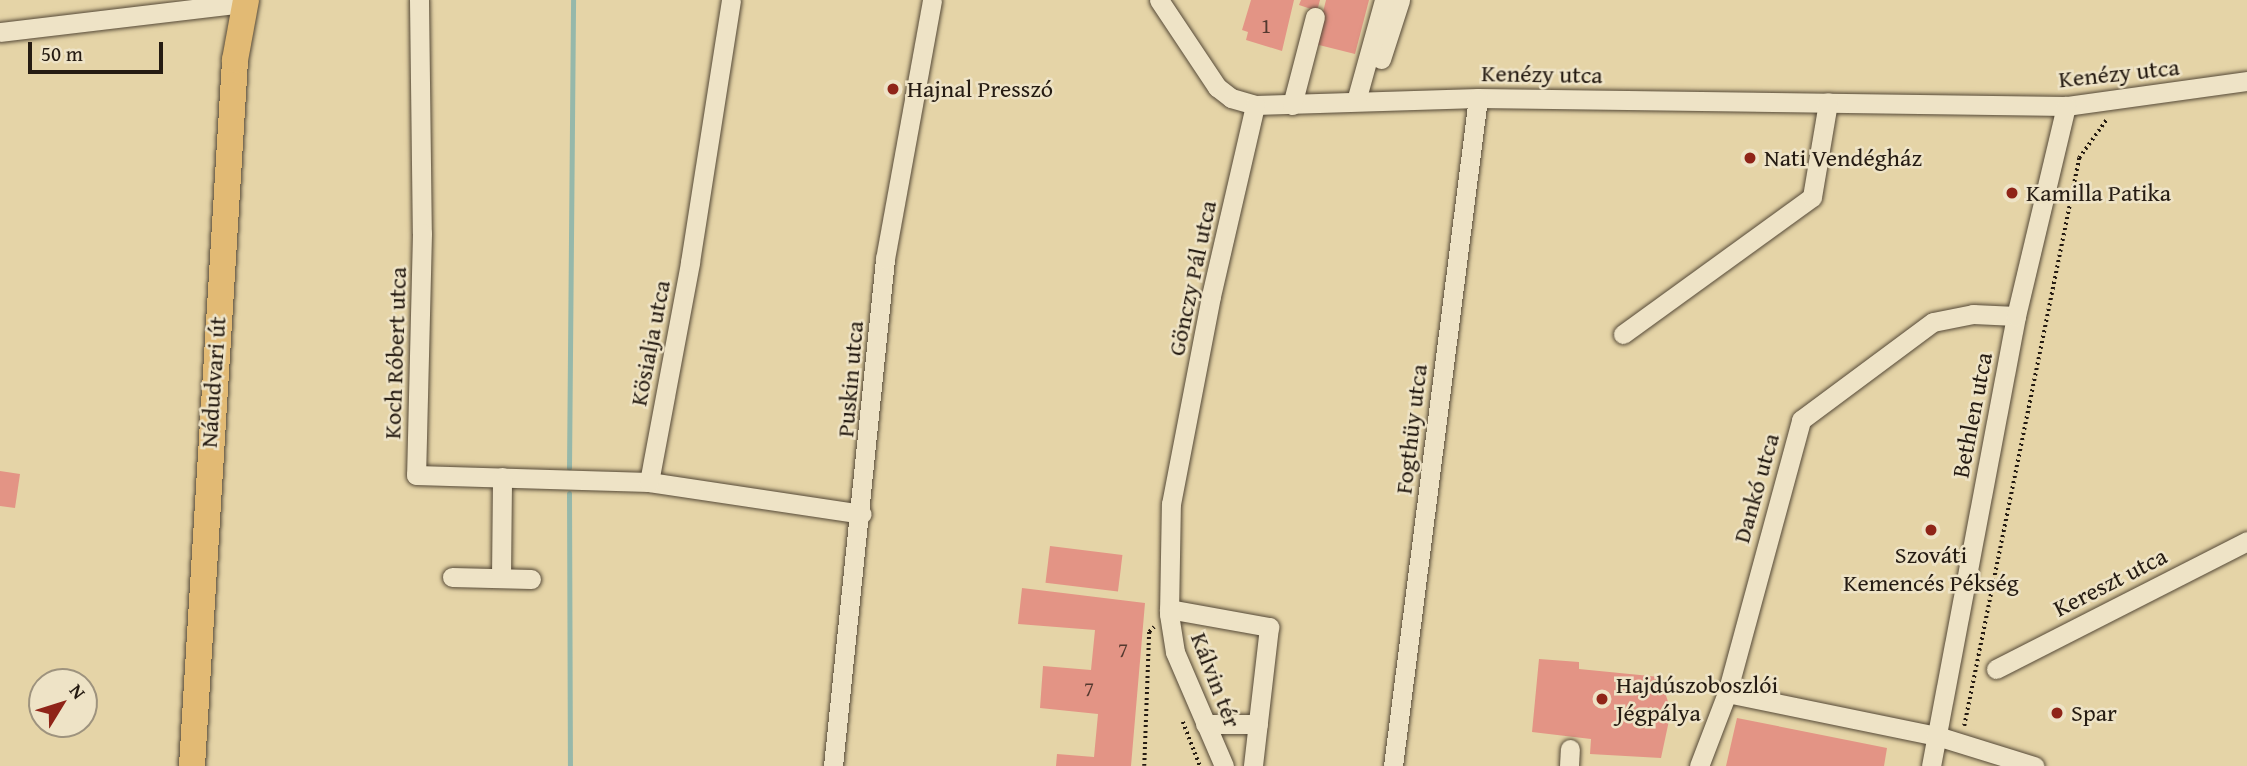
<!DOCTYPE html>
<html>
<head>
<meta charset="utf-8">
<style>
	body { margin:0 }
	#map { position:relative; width:2247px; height:766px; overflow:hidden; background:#e5d4a7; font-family:"Gentium Book Plus",serif }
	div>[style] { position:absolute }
	.stream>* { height:5px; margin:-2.5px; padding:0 2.5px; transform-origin:2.5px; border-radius:2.5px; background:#96b8aa }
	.building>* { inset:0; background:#e39485; transform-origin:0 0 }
	.path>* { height:3.5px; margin-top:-1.75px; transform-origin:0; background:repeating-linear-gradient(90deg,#251b12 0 2px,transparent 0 5.5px) }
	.roads { filter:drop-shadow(0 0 2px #554937) drop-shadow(0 0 2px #554937) }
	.minor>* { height:19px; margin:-9.5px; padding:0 9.5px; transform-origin:9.5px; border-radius:9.5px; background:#eee3c6 }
	.major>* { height:26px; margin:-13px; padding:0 13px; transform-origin:13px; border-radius:13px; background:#e2ba74 }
	.dots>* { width:19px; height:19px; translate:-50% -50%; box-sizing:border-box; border:4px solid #eee3c6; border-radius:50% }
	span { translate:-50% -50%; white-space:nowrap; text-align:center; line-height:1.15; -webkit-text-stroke:5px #eee3c6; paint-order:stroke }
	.number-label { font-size:21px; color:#54392f }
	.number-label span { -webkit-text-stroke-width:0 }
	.street-label { font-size:24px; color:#251b12 }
	.poi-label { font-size:24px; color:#251b12 }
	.left { translate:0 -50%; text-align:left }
	.north { position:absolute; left:28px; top:668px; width:70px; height:70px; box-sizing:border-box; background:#eee3c6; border:2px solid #9e937e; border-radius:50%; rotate:52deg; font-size:19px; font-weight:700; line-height:28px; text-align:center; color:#251b12 }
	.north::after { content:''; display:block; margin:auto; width:24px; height:32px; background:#8f2418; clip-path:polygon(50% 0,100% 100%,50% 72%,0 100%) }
	.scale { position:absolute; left:28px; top:42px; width:135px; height:32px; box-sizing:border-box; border:4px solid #251b12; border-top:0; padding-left:9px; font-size:21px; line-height:24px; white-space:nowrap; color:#251b12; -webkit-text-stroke:5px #eee3c6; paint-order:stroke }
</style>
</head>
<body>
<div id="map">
	<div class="stream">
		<i style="left:569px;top:468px;width:468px;rotate:-89.5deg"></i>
		<i style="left:569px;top:493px;width:273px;rotate:89.8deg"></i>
	</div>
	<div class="building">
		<i style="clip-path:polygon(1251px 0,1294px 0,1282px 51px,1246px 40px,1248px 32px,1242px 30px)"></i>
		<i style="clip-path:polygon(1301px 0,1320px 0,1317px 11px,1299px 5px)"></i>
		<i style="clip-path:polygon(1326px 0,1369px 0,1355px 54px,1315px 44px)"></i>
		<i style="clip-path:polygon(0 471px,20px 474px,15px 508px,0 506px)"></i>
		<i style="left:1050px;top:546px;width:73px;height:37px;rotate:7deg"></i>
		<i style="clip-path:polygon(1022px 588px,1145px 603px,1131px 766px,1056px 766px,1057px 754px,1094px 757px,1098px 714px,1040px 708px,1043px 666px,1091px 670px,1095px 630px,1018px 624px)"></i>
		<i style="clip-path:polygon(1539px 659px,1579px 662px,1579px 669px,1660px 677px,1671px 711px,1661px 758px,1590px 754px,1591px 739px,1532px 732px)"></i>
		<i style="clip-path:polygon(1737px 718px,1887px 748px,1884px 766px,1726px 766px)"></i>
	</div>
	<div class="path">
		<i style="left:1183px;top:722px;width:47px;rotate:68.9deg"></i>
		<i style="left:1964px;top:726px;width:580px;rotate:-78.55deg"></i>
		<i style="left:2079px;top:158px;width:48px;rotate:-54.3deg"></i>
		<i style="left:1144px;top:766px;width:134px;rotate:-87.9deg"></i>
		<i style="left:1149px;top:632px;width:7px;rotate:-45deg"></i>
	</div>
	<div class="roads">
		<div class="minor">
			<i style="left:419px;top:0;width:233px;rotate:89.3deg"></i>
			<i style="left:422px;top:233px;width:242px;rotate:91.4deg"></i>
			<i style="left:416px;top:475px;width:233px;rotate:1.7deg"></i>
			<i style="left:649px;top:482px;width:215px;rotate:8.5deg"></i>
			<i style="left:1159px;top:0;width:105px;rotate:56.3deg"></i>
			<i style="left:1217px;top:87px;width:18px;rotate:38deg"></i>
			<i style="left:1231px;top:98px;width:25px;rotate:16deg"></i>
			<i style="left:1255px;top:105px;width:223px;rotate:-1.8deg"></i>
			<i style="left:1478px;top:98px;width:588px;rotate:0.78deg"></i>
			<i style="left:2066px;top:106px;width:183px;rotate:-7.9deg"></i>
			<i style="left:0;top:32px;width:246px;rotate:-6.8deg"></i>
			<i style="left:1381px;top:59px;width:62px;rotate:-72.1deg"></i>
			<i style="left:1356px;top:101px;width:105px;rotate:-74.5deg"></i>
			<i style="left:1292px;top:105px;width:91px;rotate:-75.4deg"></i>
			<i style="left:1623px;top:334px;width:233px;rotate:-35.9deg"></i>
			<i style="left:1812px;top:197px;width:96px;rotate:-80.4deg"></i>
			<i style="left:649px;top:482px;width:224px;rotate:-79.4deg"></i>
			<i style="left:690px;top:262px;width:265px;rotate:-81.1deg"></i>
			<i style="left:452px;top:577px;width:79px;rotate:1.5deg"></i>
			<i style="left:501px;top:577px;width:100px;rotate:-89.4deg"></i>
			<i style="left:1169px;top:609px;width:102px;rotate:10.2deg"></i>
			<i style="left:1269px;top:627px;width:140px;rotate:96.6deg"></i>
			<i style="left:1996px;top:669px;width:282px;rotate:-27deg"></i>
			<i style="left:1727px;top:693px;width:214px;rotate:11.6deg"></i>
			<i style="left:1937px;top:736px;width:102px;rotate:17.2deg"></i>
			<i style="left:1205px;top:724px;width:53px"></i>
			<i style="left:833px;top:766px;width:510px;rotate:-84.14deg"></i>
			<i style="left:885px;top:259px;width:263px;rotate:-79.7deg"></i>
			<i style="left:1224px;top:766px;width:124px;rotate:-113.3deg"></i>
			<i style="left:1175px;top:652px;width:38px;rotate:-99deg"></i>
			<i style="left:1169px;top:614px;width:110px;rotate:-89deg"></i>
			<i style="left:1171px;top:504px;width:212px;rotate:-79.1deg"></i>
			<i style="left:1211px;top:296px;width:196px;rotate:-77deg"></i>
			<i style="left:1393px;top:766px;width:673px;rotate:-82.75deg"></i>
			<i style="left:1569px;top:766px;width:17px;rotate:-87deg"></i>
			<i style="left:1699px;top:766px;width:78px;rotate:-69deg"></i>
			<i style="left:1727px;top:693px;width:283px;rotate:-74.8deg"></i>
			<i style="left:1801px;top:420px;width:164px;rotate:-36.6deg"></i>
			<i style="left:1933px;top:322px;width:41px;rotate:-11.3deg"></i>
			<i style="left:1973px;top:314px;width:43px;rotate:2.7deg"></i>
			<i style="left:1931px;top:766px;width:458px;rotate:-79.3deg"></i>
			<i style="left:2016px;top:316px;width:216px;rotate:-76.6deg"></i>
		</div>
		<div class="major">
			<i style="left:192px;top:766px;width:707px;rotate:-86.51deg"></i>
			<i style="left:235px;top:60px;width:61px;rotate:-79.6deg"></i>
		</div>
	</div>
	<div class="dots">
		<i style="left:893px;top:89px;background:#8f2418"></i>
		<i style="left:1750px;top:158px;background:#8f2418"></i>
		<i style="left:2012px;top:193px;background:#8f2418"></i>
		<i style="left:1931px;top:530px;background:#8f2418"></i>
		<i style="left:1602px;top:699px;background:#8f2418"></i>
		<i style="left:2057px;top:713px;background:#8f2418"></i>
	</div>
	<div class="number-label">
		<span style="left:1266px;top:26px">1</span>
		<span style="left:1123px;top:650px">7</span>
		<span style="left:1089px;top:689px">7</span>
	</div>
	<div class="street-label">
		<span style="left:2119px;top:73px;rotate:-6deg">Kenézy utca</span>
		<span style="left:1542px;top:74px;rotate:1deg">Kenézy utca</span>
		<span style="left:1192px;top:278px;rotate:-78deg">Gönczy Pál utca</span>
		<span style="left:650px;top:343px;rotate:-79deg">Kösialja utca</span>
		<span style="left:395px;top:353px;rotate:-88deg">Koch Róbert utca</span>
		<span style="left:850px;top:379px;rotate:-85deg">Puskin utca</span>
		<span style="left:213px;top:382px;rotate:-86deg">Nádudvari út</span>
		<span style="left:1972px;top:415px;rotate:-79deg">Bethlen utca</span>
		<span style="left:1411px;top:429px;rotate:-83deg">Fogthüy utca</span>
		<span style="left:1756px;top:488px;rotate:-74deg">Dankó utca</span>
		<span style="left:2110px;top:582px;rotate:-27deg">Kereszt utca</span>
		<span style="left:1216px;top:680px;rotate:69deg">Kálvin tér</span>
	</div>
	<div class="poi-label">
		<span class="left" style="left:907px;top:89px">Hajnal Presszó</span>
		<span class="left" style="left:1764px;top:158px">Nati Vendégház</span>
		<span class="left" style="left:2026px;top:193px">Kamilla Patika</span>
		<span style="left:1931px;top:569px">Szováti<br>Kemencés Pékség</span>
		<span class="left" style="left:1616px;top:699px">Hajdúszoboszlói<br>Jégpálya</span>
		<span class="left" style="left:2071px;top:713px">Spar</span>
	</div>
	<div class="north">N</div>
	<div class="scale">50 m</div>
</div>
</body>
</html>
